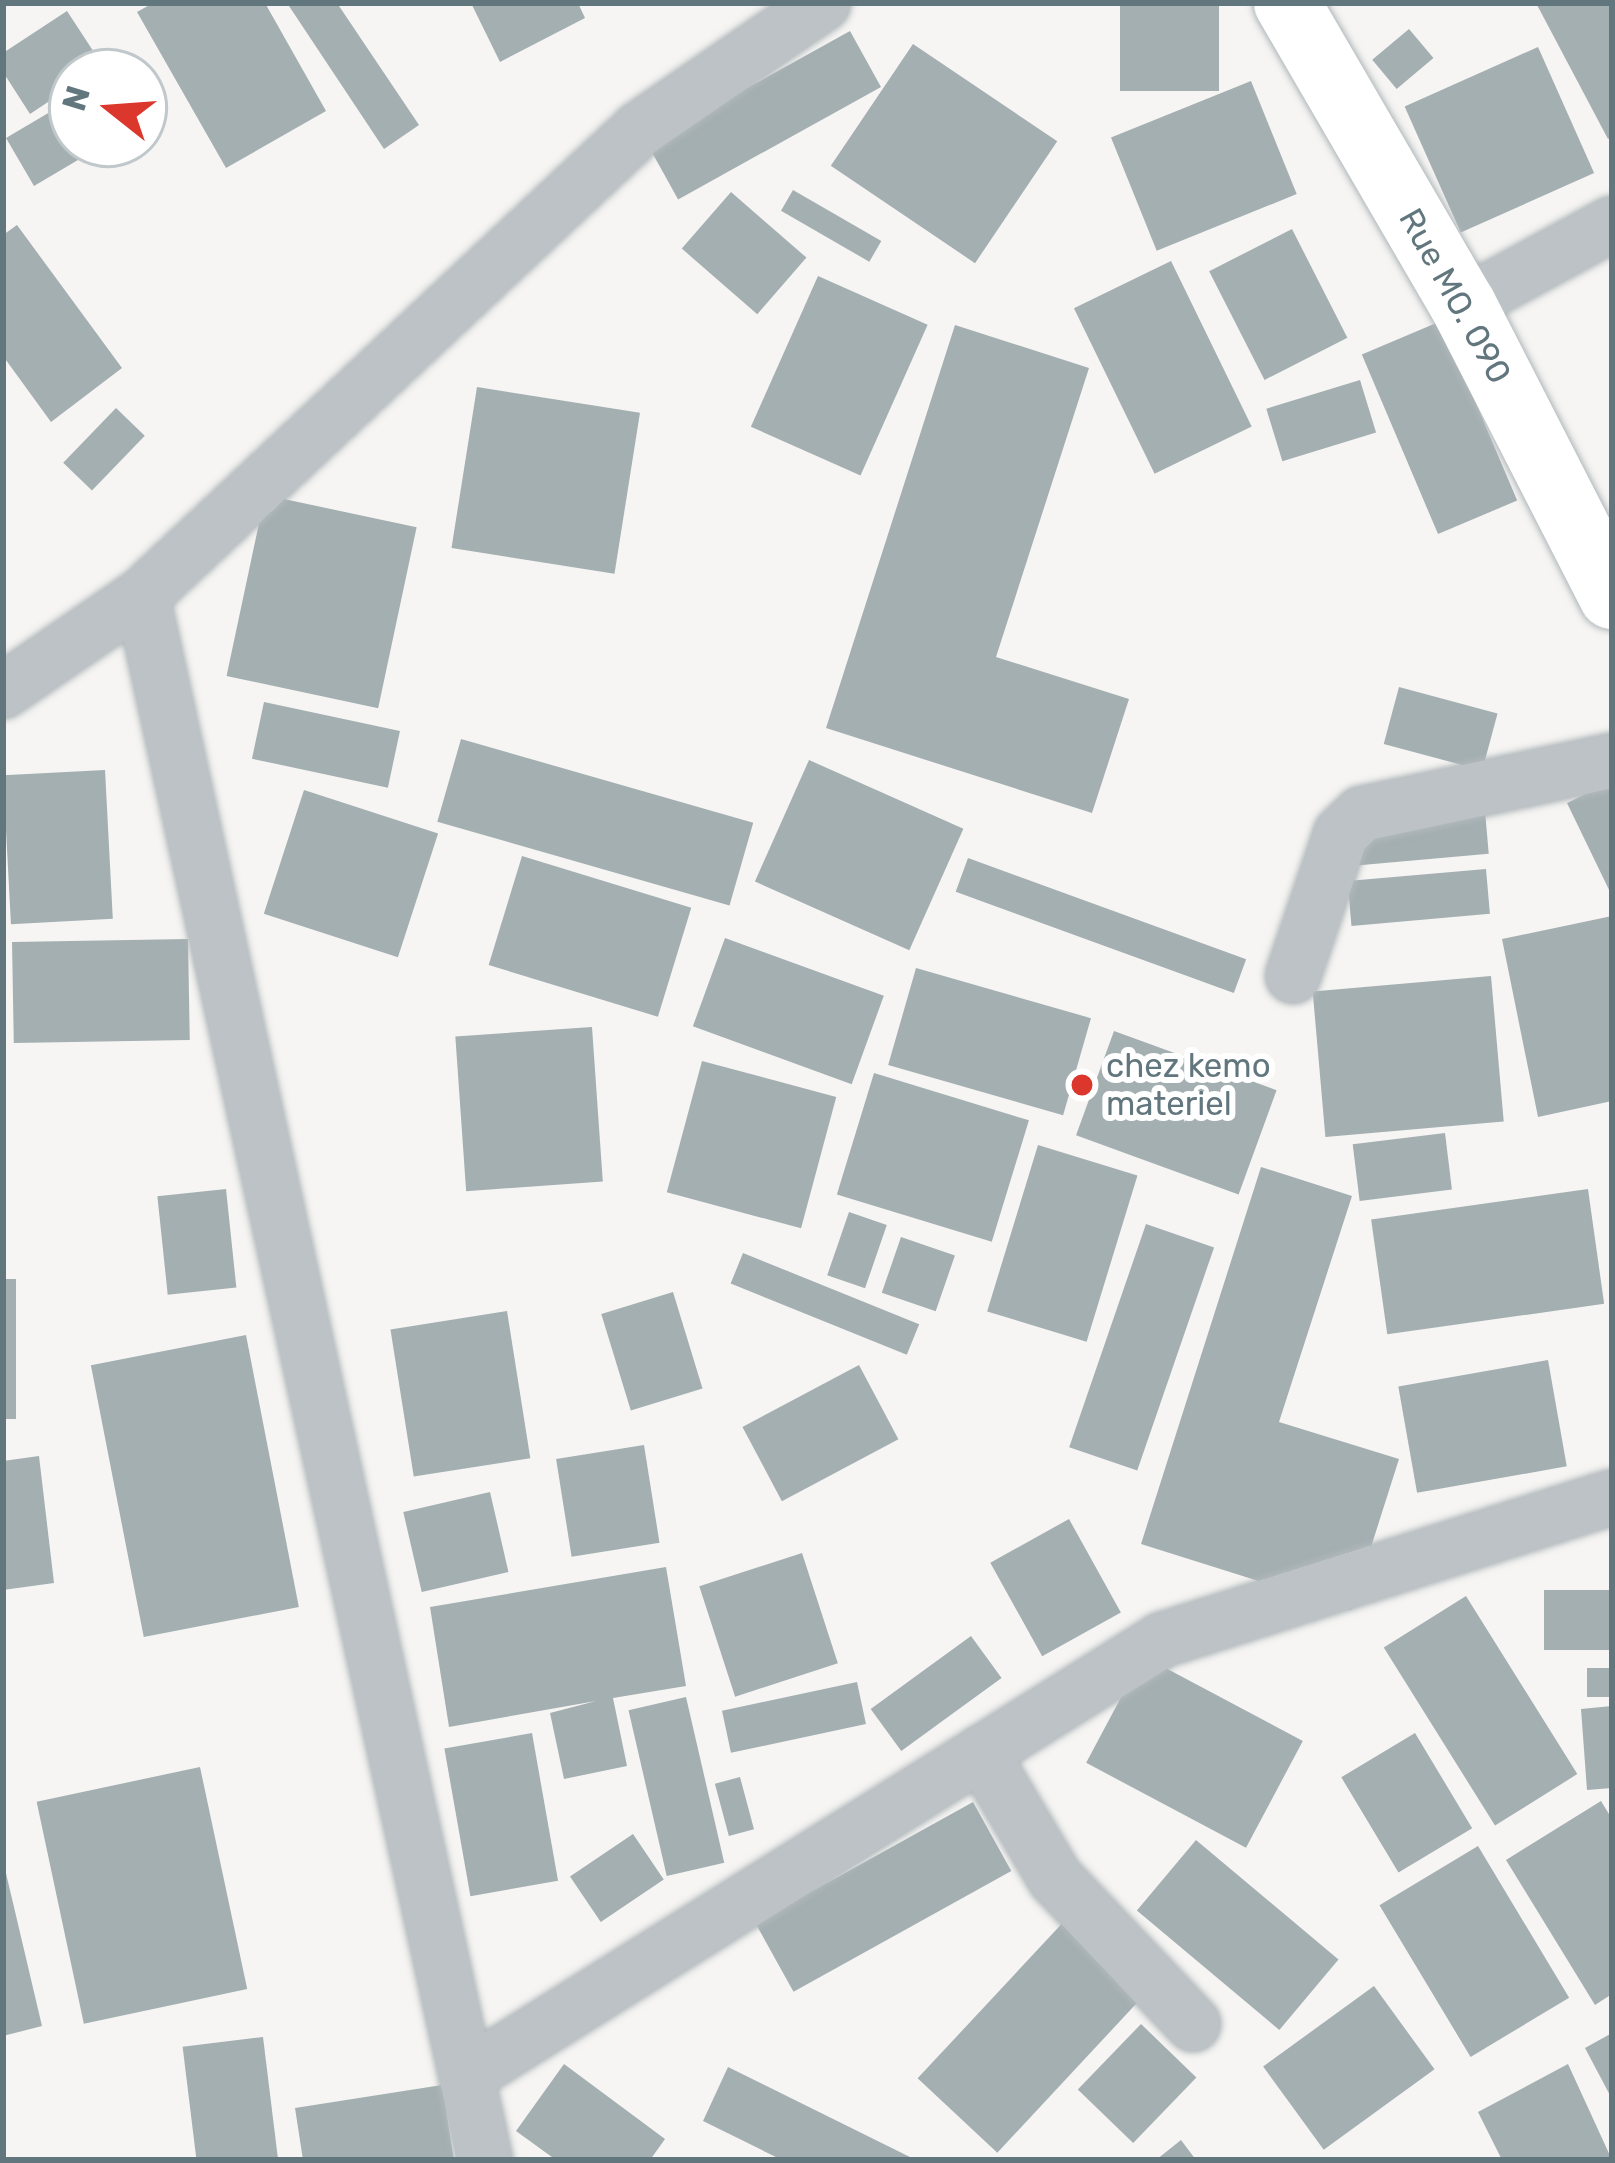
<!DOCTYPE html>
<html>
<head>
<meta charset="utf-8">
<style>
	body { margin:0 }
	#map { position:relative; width:1615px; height:2163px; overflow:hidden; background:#f6f5f3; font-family:Rubik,sans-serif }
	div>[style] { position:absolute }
	.building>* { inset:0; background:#a4afb2; transform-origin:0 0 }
	.roads { filter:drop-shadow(0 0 3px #b1b8bb) drop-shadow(0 0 3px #b1b8bb) }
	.street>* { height:54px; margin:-27px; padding:0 27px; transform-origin:27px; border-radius:27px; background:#bcc2c5 }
	.secondary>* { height:66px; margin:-33px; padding:0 33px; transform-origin:33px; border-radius:33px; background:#fff }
	.dots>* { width:33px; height:33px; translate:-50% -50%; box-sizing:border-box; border:6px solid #fff; border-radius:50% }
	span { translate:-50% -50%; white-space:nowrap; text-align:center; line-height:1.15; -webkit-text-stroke:12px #fff; paint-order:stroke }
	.street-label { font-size:33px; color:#62767d }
	.poi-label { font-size:33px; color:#62767d }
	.left { translate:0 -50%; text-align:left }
	.frame { position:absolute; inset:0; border:6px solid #62767d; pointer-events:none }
	.north { position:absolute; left:48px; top:48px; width:120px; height:120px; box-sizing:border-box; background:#fff; border:3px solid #c0c8cb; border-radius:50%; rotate:287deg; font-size:33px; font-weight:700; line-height:48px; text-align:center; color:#62767d }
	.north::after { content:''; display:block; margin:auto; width:42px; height:54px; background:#dc372c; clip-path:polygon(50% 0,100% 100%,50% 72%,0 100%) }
</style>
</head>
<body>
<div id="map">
	<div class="building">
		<i style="clip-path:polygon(153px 3px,265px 3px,326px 111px,226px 168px,137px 12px)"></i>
		<i style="clip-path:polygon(287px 3px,337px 3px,419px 125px,384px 149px)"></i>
		<i style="clip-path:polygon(471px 3px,578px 3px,585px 18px,500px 62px)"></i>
		<i style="left:1120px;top:3px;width:99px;height:88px"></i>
		<i style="clip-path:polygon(1536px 3px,1612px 3px,1612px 137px,1608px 139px)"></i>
		<i style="clip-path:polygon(67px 11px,103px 66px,72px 72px,72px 86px,30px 114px,3px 72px,3px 53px)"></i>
		<i style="left:1409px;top:29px;width:38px;height:48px;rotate:50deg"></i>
		<i style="left:850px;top:31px;width:64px;height:232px;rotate:61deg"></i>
		<i style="left:913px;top:44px;width:174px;height:147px;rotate:34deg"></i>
		<i style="left:1538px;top:47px;width:138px;height:146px;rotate:66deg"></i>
		<i style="left:1251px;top:81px;width:122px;height:151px;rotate:68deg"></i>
		<i style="clip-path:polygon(72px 99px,72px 144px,105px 144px,34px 186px,6px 138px)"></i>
		<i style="left:793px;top:190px;width:102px;height:24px;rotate:30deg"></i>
		<i style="left:731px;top:192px;width:100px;height:75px;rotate:41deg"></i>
		<i style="clip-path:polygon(17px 225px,122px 368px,51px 422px,3px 356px,3px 235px)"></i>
		<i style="left:1292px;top:229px;width:122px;height:93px;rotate:63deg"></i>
		<i style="left:1171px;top:261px;width:184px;height:108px;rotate:64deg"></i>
		<i style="left:818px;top:276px;width:120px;height:165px;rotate:24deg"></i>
		<i style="left:1441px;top:321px;width:195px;height:86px;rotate:67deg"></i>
		<i style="clip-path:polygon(955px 325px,1089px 368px,996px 657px,1129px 699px,1092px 813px,826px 728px)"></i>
		<i style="left:1360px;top:380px;width:55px;height:98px;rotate:73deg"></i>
		<i style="left:477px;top:387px;width:165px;height:163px;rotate:9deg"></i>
		<i style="left:116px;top:408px;width:40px;height:76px;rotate:44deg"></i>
		<i style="left:265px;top:495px;width:155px;height:185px;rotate:12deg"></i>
		<i style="left:1399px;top:687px;width:102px;height:59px;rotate:15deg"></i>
		<i style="left:264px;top:702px;width:139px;height:58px;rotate:12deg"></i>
		<i style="left:461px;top:739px;width:304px;height:86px;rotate:16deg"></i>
		<i style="left:809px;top:760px;width:169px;height:133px;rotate:24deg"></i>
		<i style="left:105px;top:770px;width:149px;height:102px;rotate:87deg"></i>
		<i style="clip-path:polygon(1612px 781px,1612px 896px,1567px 803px)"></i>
		<i style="left:304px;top:790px;width:141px;height:130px;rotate:18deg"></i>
		<i style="left:1485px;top:811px;width:43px;height:130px;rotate:85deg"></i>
		<i style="left:522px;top:856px;width:177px;height:114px;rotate:17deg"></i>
		<i style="left:968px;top:858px;width:296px;height:36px;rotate:20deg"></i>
		<i style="left:1486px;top:869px;width:45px;height:139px;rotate:85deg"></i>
		<i style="clip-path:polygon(1612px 916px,1612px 1101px,1538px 1117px,1502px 939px)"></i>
		<i style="left:725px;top:938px;width:169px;height:94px;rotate:20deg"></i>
		<i style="left:188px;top:939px;width:101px;height:176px;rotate:89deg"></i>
		<i style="left:916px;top:968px;width:182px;height:101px;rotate:16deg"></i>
		<i style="left:1491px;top:976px;width:146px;height:179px;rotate:85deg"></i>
		<i style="left:592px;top:1027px;width:155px;height:137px;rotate:86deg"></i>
		<i style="left:1114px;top:1031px;width:173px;height:111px;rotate:20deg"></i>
		<i style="left:702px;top:1061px;width:139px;height:136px;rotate:15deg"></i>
		<i style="left:874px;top:1073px;width:162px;height:127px;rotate:17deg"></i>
		<i style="left:1445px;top:1133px;width:57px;height:93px;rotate:83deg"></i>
		<i style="left:1038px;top:1145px;width:104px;height:174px;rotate:17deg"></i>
		<i style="clip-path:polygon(1261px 1167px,1352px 1196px,1279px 1422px,1399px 1459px,1351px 1610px,1141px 1544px)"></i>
		<i style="left:226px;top:1189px;width:99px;height:69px;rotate:84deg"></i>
		<i style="left:1588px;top:1189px;width:116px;height:219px;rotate:82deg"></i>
		<i style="left:849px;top:1212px;width:40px;height:67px;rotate:19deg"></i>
		<i style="left:1146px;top:1224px;width:72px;height:236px;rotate:19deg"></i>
		<i style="left:901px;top:1237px;width:57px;height:59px;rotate:19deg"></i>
		<i style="left:743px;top:1253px;width:190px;height:33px;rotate:22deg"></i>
		<i style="left:3px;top:1279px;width:13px;height:140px"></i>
		<i style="left:673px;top:1292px;width:101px;height:75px;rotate:73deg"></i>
		<i style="left:507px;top:1311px;width:149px;height:118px;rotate:81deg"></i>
		<i style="left:246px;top:1335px;width:277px;height:158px;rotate:79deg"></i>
		<i style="left:1548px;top:1360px;width:108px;height:152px;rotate:80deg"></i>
		<i style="left:859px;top:1365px;width:84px;height:132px;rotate:62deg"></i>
		<i style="left:644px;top:1445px;width:99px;height:89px;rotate:81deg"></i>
		<i style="clip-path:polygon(39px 1456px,54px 1583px,3px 1590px,3px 1461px)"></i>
		<i style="left:490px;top:1492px;width:82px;height:89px;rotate:77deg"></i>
		<i style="left:1069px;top:1519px;width:107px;height:90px;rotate:61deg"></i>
		<i style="left:802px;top:1553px;width:116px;height:108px;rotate:72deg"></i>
		<i style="clip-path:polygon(666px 1567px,686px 1686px,613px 1698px,627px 1766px,564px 1779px,550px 1713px,596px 1701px,449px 1727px,430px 1607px)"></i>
		<i style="left:1612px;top:1590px;width:60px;height:68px;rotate:90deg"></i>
		<i style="left:1466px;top:1596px;width:210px;height:97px;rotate:58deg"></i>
		<i style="left:971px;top:1636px;width:52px;height:124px;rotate:54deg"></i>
		<i style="left:1143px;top:1656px;width:181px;height:121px;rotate:28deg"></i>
		<i style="left:1612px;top:1668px;width:29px;height:25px;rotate:90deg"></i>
		<i style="left:857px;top:1682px;width:43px;height:138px;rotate:78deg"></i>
		<i style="left:686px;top:1697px;width:170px;height:59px;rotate:77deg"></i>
		<i style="clip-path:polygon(1612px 1706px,1612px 1788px,1587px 1790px,1581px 1709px)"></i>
		<i style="left:532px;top:1733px;width:150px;height:89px;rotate:80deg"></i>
		<i style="left:1415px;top:1733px;width:111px;height:86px;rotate:59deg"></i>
		<i style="left:200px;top:1767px;width:227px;height:167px;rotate:78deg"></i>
		<i style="left:740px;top:1777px;width:54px;height:26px;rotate:75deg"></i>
		<i style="clip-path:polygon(1601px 1801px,1612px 1819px,1612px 1994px,1595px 2005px,1506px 1860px)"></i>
		<i style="left:973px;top:1802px;width:79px;height:249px;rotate:61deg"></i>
		<i style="left:633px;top:1834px;width:55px;height:76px;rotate:56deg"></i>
		<i style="left:1196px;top:1840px;width:186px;height:92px;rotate:40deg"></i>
		<i style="left:1478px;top:1846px;width:177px;height:115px;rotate:59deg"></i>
		<i style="clip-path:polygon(5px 1869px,42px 2026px,3px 2036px,3px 1870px)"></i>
		<i style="left:1069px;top:1916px;width:109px;height:222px;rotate:43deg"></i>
		<i style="left:1374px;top:1986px;width:103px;height:137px;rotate:54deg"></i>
		<i style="left:1141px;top:2024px;width:77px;height:91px;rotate:44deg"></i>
		<i style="clip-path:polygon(1612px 2033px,1612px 2099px,1585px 2048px)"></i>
		<i style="left:263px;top:2037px;width:124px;height:81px;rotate:83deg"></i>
		<i style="clip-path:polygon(564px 2064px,665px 2139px,650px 2160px,556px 2160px,516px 2131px)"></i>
		<i style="clip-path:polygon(1568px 2064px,1612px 2160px,1502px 2160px,1478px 2112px)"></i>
		<i style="clip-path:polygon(728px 2067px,916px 2160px,782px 2160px,703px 2121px)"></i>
		<i style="clip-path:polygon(442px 2085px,454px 2160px,303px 2160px,295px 2108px)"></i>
		<i style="clip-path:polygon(1181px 2140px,1196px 2160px,1156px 2160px)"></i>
	</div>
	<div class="roads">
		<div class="street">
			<i style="left:1463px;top:305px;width:170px;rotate:-28.5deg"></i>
			<i style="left:142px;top:596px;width:1601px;rotate:77.63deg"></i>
			<i style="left:3px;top:691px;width:168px;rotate:-34.4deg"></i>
			<i style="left:142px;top:596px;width:683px;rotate:-43.16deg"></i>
			<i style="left:640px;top:129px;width:222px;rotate:-34.5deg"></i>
			<i style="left:1293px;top:976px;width:150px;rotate:-71.3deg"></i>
			<i style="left:1341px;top:834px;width:29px;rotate:-44deg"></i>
			<i style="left:1362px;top:814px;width:256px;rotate:-12deg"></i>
			<i style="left:981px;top:1753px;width:145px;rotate:59.4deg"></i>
			<i style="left:1055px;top:1878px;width:201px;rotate:46.6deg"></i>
			<i style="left:471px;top:2073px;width:815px;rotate:-32.07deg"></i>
			<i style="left:1162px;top:1640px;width:472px;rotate:-17.6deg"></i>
		</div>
		<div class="secondary">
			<i style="left:1287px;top:3px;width:350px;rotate:59.8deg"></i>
			<i style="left:1463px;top:305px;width:327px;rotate:62.9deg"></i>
		</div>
	</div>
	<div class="dots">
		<i style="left:1082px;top:1085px;background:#dc372c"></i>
	</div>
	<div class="street-label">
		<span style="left:1455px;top:296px;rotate:61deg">Rue MO. 090</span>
	</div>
	<div class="poi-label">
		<span class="left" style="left:1106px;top:1085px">chez kemo<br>materiel</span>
	</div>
	<div class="frame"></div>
	<div class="north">N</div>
</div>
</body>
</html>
